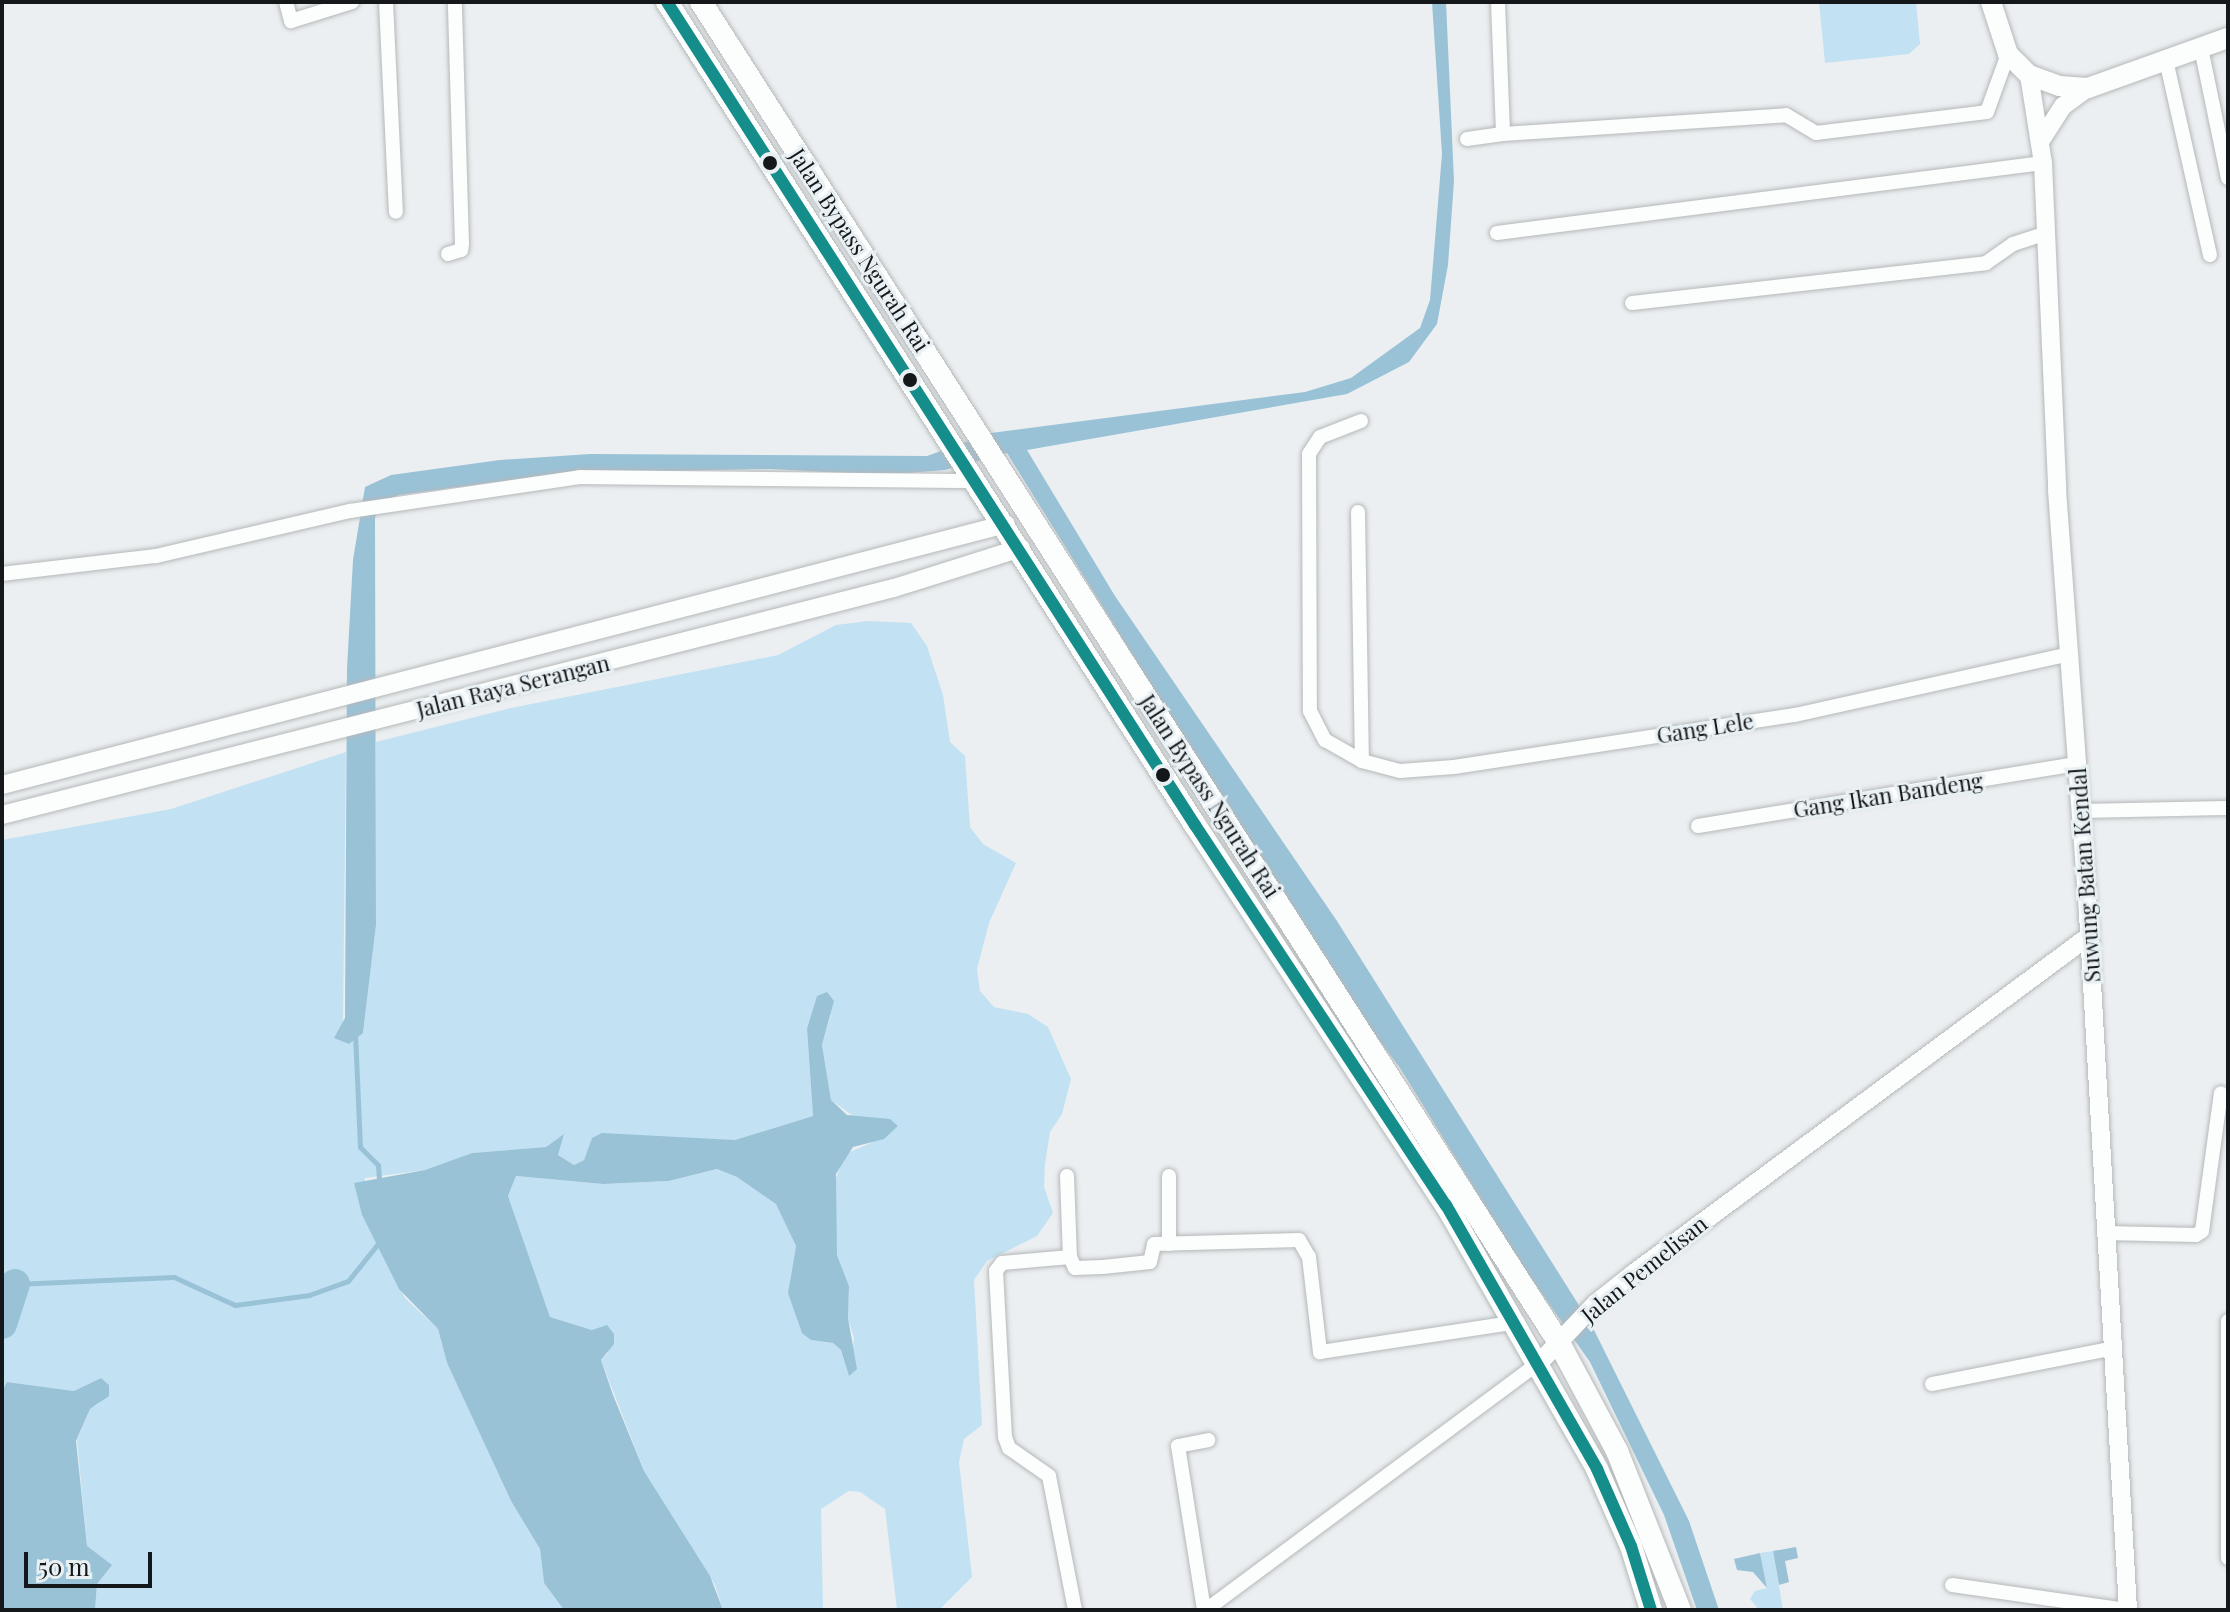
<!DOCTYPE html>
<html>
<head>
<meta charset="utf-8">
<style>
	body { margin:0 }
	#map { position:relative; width:2230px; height:1612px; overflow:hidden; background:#ebeff1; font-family:"Playfair Display",serif }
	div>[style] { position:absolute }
	.green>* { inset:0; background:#c2e2f3 }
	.water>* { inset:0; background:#99c2d7 }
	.stream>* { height:5px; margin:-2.5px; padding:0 2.5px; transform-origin:2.5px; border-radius:2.5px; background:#99c2d7 }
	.river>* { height:30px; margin:-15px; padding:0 15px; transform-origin:15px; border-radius:15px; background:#99c2d7 }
	.roads { filter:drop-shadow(0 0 2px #b5b8b9) drop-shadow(0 0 2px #b5b8b9) }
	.minor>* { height:14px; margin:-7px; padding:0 7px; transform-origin:7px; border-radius:7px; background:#fcfdfd }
	.tertiary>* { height:18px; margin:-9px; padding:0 9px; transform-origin:9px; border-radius:9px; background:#fcfdfd }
	.secondary>* { height:20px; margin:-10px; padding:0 10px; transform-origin:10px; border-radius:10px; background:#fcfdfd }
	.trunk>* { height:22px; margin:-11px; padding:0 11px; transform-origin:11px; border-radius:11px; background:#fcfdfd }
	.bus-1>* { height:12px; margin:-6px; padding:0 6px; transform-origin:6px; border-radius:6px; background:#158d8b }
	.dots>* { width:22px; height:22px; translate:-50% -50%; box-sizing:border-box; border:4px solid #e8f0f4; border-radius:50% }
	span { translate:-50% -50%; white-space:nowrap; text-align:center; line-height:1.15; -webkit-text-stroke:6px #e8f0f4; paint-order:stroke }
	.street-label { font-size:22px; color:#15181a }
	.frame { position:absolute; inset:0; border:4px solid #15181a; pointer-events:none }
	.scale { position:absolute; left:24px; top:1552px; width:128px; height:36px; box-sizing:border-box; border:4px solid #15181a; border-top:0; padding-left:10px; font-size:24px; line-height:28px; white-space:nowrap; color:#15181a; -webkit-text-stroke:6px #e8f0f4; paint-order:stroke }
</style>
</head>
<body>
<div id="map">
	<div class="green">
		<i style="clip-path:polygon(1819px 2px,1916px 2px,1920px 44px,1909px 54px,1825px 63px)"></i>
		<i style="clip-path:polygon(868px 621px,911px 623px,927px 646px,943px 695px,950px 742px,965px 756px,970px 827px,983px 844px,1016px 863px,989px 923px,977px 969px,980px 991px,994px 1007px,1028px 1014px,1048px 1027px,1071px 1079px,1062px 1114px,1050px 1132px,1045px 1164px,1044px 1187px,1053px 1213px,1037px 1236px,987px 1261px,974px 1280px,982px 1425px,964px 1439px,959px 1462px,972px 1577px,939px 1610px,897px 1610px,885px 1509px,860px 1492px,849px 1491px,821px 1509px,823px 1610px,723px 1610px,715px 1585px,644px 1471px,601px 1360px,608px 1353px,592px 1330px,550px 1317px,508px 1196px,516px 1176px,603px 1184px,669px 1181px,717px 1169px,737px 1177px,776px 1203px,796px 1246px,790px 1280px,811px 1340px,833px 1343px,841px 1350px,849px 1375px,854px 1338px,848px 1318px,849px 1286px,837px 1255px,834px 1184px,845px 1154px,873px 1142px,890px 1119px,857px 1119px,831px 1100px,822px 1045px,831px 1014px,807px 1029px,813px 1116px,735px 1140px,592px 1138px,584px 1160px,574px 1165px,558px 1155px,563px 1135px,546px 1147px,472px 1153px,425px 1170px,365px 1178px,362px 1215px,405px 1298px,438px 1329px,447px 1363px,511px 1501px,540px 1549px,544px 1583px,564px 1610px,95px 1610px,97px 1584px,87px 1546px,77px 1440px,90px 1409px,100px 1403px,101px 1378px,74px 1391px,7px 1382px,2px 1391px,2px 840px,171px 809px,346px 752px,343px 1023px,363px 1033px,376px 925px,376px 742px,511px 708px,778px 655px,836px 625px)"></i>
		<i style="clip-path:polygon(1773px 1551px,1783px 1610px,1759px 1610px,1750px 1599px,1755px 1591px,1767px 1588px,1760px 1553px)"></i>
	</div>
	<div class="water">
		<i style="clip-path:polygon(1432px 2px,1446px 2px,1454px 181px,1448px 265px,1437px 324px,1409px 362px,1347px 394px,1027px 450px,1115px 596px,1337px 921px,1592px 1326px,1689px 1521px,1719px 1610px,1697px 1610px,1664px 1515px,1590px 1362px,1521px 1264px,1400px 1068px,1339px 987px,1007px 453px,945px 470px,883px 475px,770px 469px,561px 473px,399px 495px,380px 503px,375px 518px,376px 925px,363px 1033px,349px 1044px,334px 1038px,345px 1018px,347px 668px,353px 560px,365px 487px,391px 475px,500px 460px,590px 454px,927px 456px,991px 433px,1305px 392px,1351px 378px,1420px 328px,1430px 300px,1442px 154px)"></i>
		<i style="clip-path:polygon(827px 992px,834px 1001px,822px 1045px,831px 1100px,847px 1115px,890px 1119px,898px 1126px,884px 1139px,853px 1147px,836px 1174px,837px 1255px,849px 1286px,848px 1318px,857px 1369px,849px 1376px,841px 1350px,833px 1343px,811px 1340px,802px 1333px,788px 1293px,796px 1246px,776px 1204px,737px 1177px,717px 1169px,669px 1181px,603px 1184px,516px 1176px,508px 1196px,550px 1317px,592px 1330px,607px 1325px,614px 1334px,614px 1344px,601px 1360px,613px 1395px,644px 1471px,710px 1576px,723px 1610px,564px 1610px,544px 1583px,540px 1549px,511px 1501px,447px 1363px,438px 1329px,399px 1289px,362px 1215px,354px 1183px,425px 1170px,472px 1153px,546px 1147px,564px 1134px,558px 1155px,574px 1165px,584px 1160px,592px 1138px,602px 1133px,735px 1140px,813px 1116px,807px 1029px,817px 996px)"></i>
		<i style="clip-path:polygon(101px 1378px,109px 1385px,109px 1396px,90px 1409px,76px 1441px,87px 1546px,112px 1565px,97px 1584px,95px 1610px,2px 1610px,2px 1391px,7px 1382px,74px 1391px)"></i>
		<i style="clip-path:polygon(1796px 1547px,1798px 1558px,1785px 1561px,1789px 1582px,1779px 1585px,1773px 1551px)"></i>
		<i style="clip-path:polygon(1760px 1553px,1767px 1588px,1753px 1572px,1737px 1570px,1734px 1559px)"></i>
	</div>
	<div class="stream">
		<i style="left:355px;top:1033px;width:114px;rotate:87.5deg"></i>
		<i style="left:360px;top:1147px;width:25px;rotate:45deg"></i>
		<i style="left:378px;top:1165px;width:14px;rotate:86deg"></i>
		<i style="left:15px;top:1284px;width:159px;rotate:-2.5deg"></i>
		<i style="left:174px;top:1277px;width:67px;rotate:24.7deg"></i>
		<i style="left:235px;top:1305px;width:75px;rotate:-7.7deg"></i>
		<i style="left:309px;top:1295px;width:41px;rotate:-19.7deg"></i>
		<i style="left:348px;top:1281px;width:51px;rotate:-51.3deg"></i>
	</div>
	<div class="river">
		<i style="left:2px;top:1324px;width:42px;rotate:-72deg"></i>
	</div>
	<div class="roads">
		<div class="minor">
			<i style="left:286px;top:2px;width:20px;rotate:75deg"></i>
			<i style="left:291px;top:21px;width:64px;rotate:-17.3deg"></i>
			<i style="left:386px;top:2px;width:210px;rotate:87.3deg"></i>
			<i style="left:1498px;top:2px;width:132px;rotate:87.8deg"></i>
			<i style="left:1503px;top:134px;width:284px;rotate:-3.8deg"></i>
			<i style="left:1786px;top:115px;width:35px;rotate:31deg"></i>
			<i style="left:1816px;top:133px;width:172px;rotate:-7deg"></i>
			<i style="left:1987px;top:112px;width:62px;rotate:-70.1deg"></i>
			<i style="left:2201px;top:48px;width:133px;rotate:78.3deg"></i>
			<i style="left:2166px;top:60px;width:200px;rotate:77.3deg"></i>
			<i style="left:1467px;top:139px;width:36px;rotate:-8deg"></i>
			<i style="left:1497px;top:233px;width:550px;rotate:-7.31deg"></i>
			<i style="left:448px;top:254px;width:14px;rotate:-17deg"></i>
			<i style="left:461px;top:250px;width:6px;rotate:-81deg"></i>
			<i style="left:462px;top:244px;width:242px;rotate:-91.7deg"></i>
			<i style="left:1632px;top:303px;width:356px;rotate:-6.4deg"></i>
			<i style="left:1986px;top:263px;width:33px;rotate:-35deg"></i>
			<i style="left:2013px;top:244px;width:32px;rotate:-18deg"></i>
			<i style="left:1361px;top:421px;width:44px;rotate:158.7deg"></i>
			<i style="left:1320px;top:437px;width:20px;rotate:123deg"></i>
			<i style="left:1309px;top:454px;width:257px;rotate:89.8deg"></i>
			<i style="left:1310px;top:711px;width:33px;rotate:63deg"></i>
			<i style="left:1325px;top:740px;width:43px;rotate:29.6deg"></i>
			<i style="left:1362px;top:761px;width:39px;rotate:15deg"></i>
			<i style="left:1400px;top:771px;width:54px;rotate:-4.2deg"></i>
			<i style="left:1454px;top:767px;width:345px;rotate:-8.7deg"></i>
			<i style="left:1795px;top:715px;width:282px;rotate:-12.5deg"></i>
			<i style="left:1358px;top:512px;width:249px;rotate:89.1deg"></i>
			<i style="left:2px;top:574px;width:155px;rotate:-6.7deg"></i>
			<i style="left:156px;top:556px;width:199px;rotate:-13.1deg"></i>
			<i style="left:350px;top:511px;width:232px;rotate:-8.4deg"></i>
			<i style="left:580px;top:477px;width:397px;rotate:0.6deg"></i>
			<i style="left:2081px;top:811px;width:147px;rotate:-1.2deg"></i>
			<i style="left:1698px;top:826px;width:385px;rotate:-9.3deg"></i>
			<i style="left:1067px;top:1176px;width:81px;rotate:87.9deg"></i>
			<i style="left:1070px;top:1257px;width:68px;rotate:175deg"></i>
			<i style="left:1002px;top:1263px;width:10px;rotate:127deg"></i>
			<i style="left:996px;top:1271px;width:166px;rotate:86.9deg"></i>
			<i style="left:1005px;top:1437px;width:12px;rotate:70deg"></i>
			<i style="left:1009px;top:1448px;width:49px;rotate:35deg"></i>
			<i style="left:1049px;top:1476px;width:136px;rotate:79deg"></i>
			<i style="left:1169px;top:1176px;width:68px;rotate:90deg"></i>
			<i style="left:2104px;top:1233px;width:92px;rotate:1.2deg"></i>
			<i style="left:2196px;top:1235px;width:7px;rotate:-34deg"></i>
			<i style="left:2202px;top:1231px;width:139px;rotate:-82.2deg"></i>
			<i style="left:1070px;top:1257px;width:12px;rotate:66deg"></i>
			<i style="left:1075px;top:1268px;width:28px;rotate:-2deg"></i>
			<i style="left:1103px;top:1267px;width:47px;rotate:-6.1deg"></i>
			<i style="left:1150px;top:1262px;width:18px;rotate:-77deg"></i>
			<i style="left:1154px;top:1244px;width:145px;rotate:-1.6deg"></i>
			<i style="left:1299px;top:1240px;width:20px;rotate:60deg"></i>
			<i style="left:1309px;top:1257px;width:96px;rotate:83.4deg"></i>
			<i style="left:1320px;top:1352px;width:200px;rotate:-8.6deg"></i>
			<i style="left:2228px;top:1321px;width:237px;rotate:90deg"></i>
			<i style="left:1932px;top:1384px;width:186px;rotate:-11.2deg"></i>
			<i style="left:1952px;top:1585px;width:178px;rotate:8.1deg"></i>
			<i style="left:1204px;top:1610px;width:166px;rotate:-99deg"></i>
			<i style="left:1178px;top:1446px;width:31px;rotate:-11deg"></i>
			<i style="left:1206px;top:1610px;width:416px;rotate:-36.6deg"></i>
		</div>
		<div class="tertiary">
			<i style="left:2029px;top:75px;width:89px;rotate:81deg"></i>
			<i style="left:2043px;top:163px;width:327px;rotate:87.5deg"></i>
			<i style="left:2057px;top:490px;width:425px;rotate:85.8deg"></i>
			<i style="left:2088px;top:914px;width:697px;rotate:86.71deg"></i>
			<i style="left:2041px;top:140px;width:40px;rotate:-57.1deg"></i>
			<i style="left:2063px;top:106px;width:31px;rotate:-36deg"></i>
			<i style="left:2px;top:785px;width:1037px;rotate:-14.57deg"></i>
			<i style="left:2px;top:815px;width:920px;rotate:-14.28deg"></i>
			<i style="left:894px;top:588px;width:133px;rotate:-17.5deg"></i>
			<i style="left:1540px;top:1362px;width:81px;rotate:-46.5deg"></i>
			<i style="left:1596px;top:1303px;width:48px;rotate:-38.3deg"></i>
			<i style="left:1634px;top:1273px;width:566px;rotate:-36.53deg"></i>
		</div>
		<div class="secondary">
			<i style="left:1991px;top:2px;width:55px;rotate:71.9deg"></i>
			<i style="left:2008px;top:54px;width:30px;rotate:45deg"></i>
			<i style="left:2029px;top:75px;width:32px;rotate:20deg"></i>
			<i style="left:2059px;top:86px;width:29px;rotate:4deg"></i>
			<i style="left:2088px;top:88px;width:149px;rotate:-19.7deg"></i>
		</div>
		<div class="trunk">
			<i style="left:667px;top:2px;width:978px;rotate:57.32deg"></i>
			<i style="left:1195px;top:825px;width:455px;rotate:56.6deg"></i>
			<i style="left:1446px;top:1205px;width:304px;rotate:60.2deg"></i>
			<i style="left:1597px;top:1469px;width:84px;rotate:66.2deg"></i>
			<i style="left:1631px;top:1546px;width:67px;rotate:72.6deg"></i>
			<i style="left:701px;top:2px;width:1590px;rotate:57.38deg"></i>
			<i style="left:1558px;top:1341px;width:125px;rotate:61.8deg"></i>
			<i style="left:1617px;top:1451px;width:171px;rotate:68.4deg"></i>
		</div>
	</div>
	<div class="bus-1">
		<i style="left:667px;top:2px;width:978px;rotate:57.32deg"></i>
		<i style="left:1195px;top:825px;width:455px;rotate:56.6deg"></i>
		<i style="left:1446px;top:1205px;width:304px;rotate:60.2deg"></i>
		<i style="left:1597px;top:1469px;width:84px;rotate:66.2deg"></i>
		<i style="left:1631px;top:1546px;width:67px;rotate:72.6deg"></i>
	</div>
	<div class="dots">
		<i style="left:770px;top:163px;background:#15181a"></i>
		<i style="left:910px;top:380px;background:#15181a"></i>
		<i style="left:1163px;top:775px;background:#15181a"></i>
	</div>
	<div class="street-label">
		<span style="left:860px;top:250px;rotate:57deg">Jalan Bypass Ngurah Rai</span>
		<span style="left:513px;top:686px;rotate:-14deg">Jalan Raya Serangan</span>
		<span style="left:1705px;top:728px;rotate:-9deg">Gang Lele</span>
		<span style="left:1888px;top:795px;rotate:-9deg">Gang Ikan Bandeng</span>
		<span style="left:1210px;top:796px;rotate:57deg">Jalan Bypass Ngurah Rai</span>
		<span style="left:2085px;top:875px;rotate:-94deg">Suwung Batan Kendal</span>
		<span style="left:1644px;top:1269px;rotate:-39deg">Jalan Pemelisan</span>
	</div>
	<div class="frame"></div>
	<div class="scale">50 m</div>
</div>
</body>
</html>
